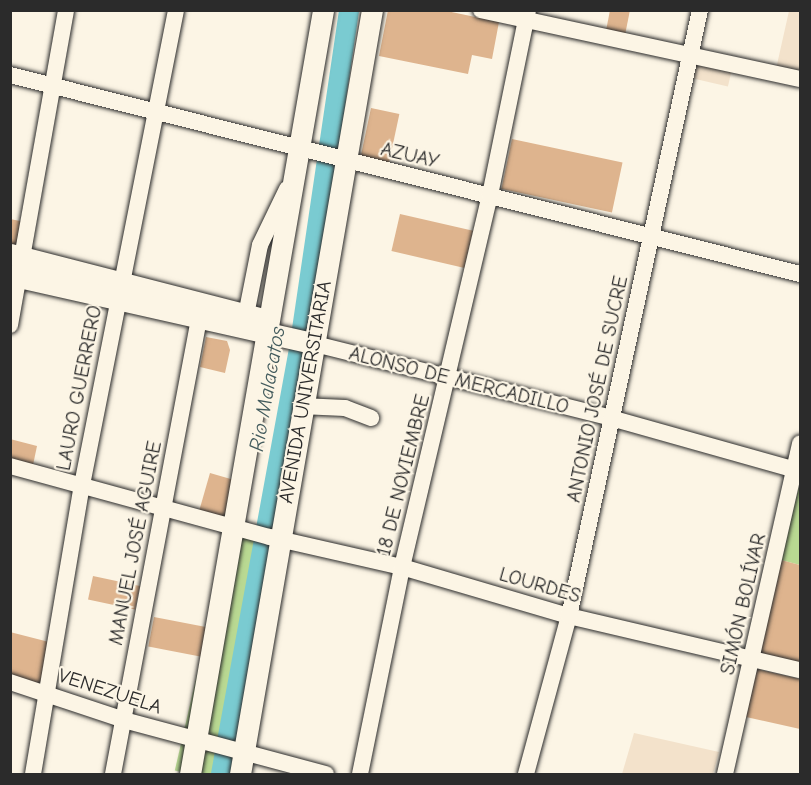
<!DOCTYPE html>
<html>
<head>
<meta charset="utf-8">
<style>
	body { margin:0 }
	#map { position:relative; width:811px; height:785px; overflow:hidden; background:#fcf5e5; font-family:"Comic Neue",sans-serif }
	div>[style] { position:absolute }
	.built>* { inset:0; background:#f3e2cb; transform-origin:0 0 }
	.green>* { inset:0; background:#b9d992; transform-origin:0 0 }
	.river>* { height:20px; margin:-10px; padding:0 10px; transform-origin:10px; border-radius:10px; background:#7acbd1 }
	.building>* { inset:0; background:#deb48e; transform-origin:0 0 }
	.roads { filter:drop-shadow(0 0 2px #2b2b2b) drop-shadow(0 0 2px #2b2b2b) }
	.minor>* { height:16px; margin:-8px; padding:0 8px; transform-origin:8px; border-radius:8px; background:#fcf5e5 }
	.major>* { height:21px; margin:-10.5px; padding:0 10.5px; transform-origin:10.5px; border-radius:10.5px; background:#fcf5e5 }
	span { translate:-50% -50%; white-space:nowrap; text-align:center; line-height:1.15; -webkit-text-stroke:4.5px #fcf5e5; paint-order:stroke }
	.street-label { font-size:20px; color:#2b2b2b }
	.water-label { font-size:21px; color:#435b5d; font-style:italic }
	.frame { position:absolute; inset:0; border:12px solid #2b2b2b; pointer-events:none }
</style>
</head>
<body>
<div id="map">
	<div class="built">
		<i style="clip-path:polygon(789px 11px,800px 12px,800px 75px,776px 69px)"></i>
		<i style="left:693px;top:60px;width:40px;height:18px;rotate:13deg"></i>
		<i style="clip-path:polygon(634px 733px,719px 752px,713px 774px,622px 774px)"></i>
	</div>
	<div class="green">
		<i style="clip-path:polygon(800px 482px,800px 565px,781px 560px)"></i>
		<i style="left:231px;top:527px;width:51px;height:250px;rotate:13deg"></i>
	</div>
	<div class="river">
		<i style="left:221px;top:774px;width:445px;rotate:-79.6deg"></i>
		<i style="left:301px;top:336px;width:330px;rotate:-81.6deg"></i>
	</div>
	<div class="building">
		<i style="clip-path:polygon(388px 10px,442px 10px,499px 22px,492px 59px,472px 55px,468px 74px,379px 56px)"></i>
		<i style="clip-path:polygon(610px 10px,630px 10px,625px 35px,606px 31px)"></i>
		<i style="left:371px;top:108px;width:29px;height:54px;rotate:12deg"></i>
		<i style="left:512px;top:139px;width:113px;height:51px;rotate:12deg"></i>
		<i style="left:400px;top:214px;width:75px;height:38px;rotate:13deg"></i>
		<i style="clip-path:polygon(10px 219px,25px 222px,20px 246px,10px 244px)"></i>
		<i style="clip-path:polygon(206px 337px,227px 341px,230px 350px,225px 373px,200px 367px)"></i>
		<i style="clip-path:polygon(10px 439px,37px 446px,33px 465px,10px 459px)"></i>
		<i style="left:210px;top:473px;width:26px;height:40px;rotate:16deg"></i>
		<i style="clip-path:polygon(781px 560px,800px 565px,800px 665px,759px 656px)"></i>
		<i style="left:93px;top:576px;width:48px;height:24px;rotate:12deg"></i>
		<i style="left:154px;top:617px;width:62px;height:30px;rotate:11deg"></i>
		<i style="clip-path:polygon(10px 632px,49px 642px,41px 685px,10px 676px)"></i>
		<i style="clip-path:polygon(757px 669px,800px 679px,800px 729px,746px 717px)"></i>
	</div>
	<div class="roads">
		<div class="minor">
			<i style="left:481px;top:10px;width:326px;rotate:12.2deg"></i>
			<i style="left:10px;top:75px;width:815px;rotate:14.14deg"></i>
			<i style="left:246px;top:315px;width:71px;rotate:-78.7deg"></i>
			<i style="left:260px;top:245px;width:62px;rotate:-64.3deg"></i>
			<i style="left:10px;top:325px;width:320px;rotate:-79.9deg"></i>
			<i style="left:315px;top:344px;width:305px;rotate:14deg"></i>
			<i style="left:611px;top:418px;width:196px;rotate:15.7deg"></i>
			<i style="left:301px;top:406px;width:44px;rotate:2.6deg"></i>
			<i style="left:345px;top:408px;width:28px;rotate:21deg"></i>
			<i style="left:10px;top:466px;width:270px;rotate:15.3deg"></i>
			<i style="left:270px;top:537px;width:135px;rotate:12.8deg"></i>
			<i style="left:402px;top:567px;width:174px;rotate:16.4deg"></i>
			<i style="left:569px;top:616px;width:237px;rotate:13.2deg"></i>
			<i style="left:10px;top:682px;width:120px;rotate:18.4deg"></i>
			<i style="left:124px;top:720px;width:209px;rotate:15deg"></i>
			<i style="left:33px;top:774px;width:293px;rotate:-80.4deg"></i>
			<i style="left:82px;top:485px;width:484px;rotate:-78.8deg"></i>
			<i style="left:113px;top:774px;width:463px;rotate:-79.3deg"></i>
			<i style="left:360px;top:774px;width:211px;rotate:-78.5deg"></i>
			<i style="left:402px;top:567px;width:382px;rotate:-76.7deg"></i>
			<i style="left:490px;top:195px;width:189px;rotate:-78.4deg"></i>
			<i style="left:526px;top:774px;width:164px;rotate:-74.8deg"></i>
			<i style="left:569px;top:616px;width:620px;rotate:-77.8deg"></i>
			<i style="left:725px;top:774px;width:339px;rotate:-77.2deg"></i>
		</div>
		<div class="major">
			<i style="left:10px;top:254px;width:257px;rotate:14.4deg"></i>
			<i style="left:10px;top:275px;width:313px;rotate:12.7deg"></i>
			<i style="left:190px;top:774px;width:775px;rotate:-80.12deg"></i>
			<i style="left:240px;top:774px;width:775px;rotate:-80.2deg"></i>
		</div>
	</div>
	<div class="street-label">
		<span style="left:410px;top:155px;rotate:13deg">AZUAY</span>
		<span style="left:459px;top:380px;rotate:14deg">ALONSO DE MERCADILLO</span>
		<span style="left:79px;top:388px;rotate:-79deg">LAURO GUERRERO</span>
		<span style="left:597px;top:389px;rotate:-78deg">ANTONIO JOSÉ DE SUCRE</span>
		<span style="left:305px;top:392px;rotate:-80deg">AVENIDA UNIVERSITARIA</span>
		<span style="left:403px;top:475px;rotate:-76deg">18 DE NOVIEMBRE</span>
		<span style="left:135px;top:543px;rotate:-79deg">MANUEL JOSÉ AGUIRE</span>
		<span style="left:540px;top:585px;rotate:16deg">LOURDES</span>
		<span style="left:743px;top:604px;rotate:-77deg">SIMÓN BOLÍVAR</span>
		<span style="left:110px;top:691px;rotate:18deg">VENEZUELA</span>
	</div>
	<div class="water-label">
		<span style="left:267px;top:389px;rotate:-80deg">Rio Malacatos</span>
	</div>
	<div class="frame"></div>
</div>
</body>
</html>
